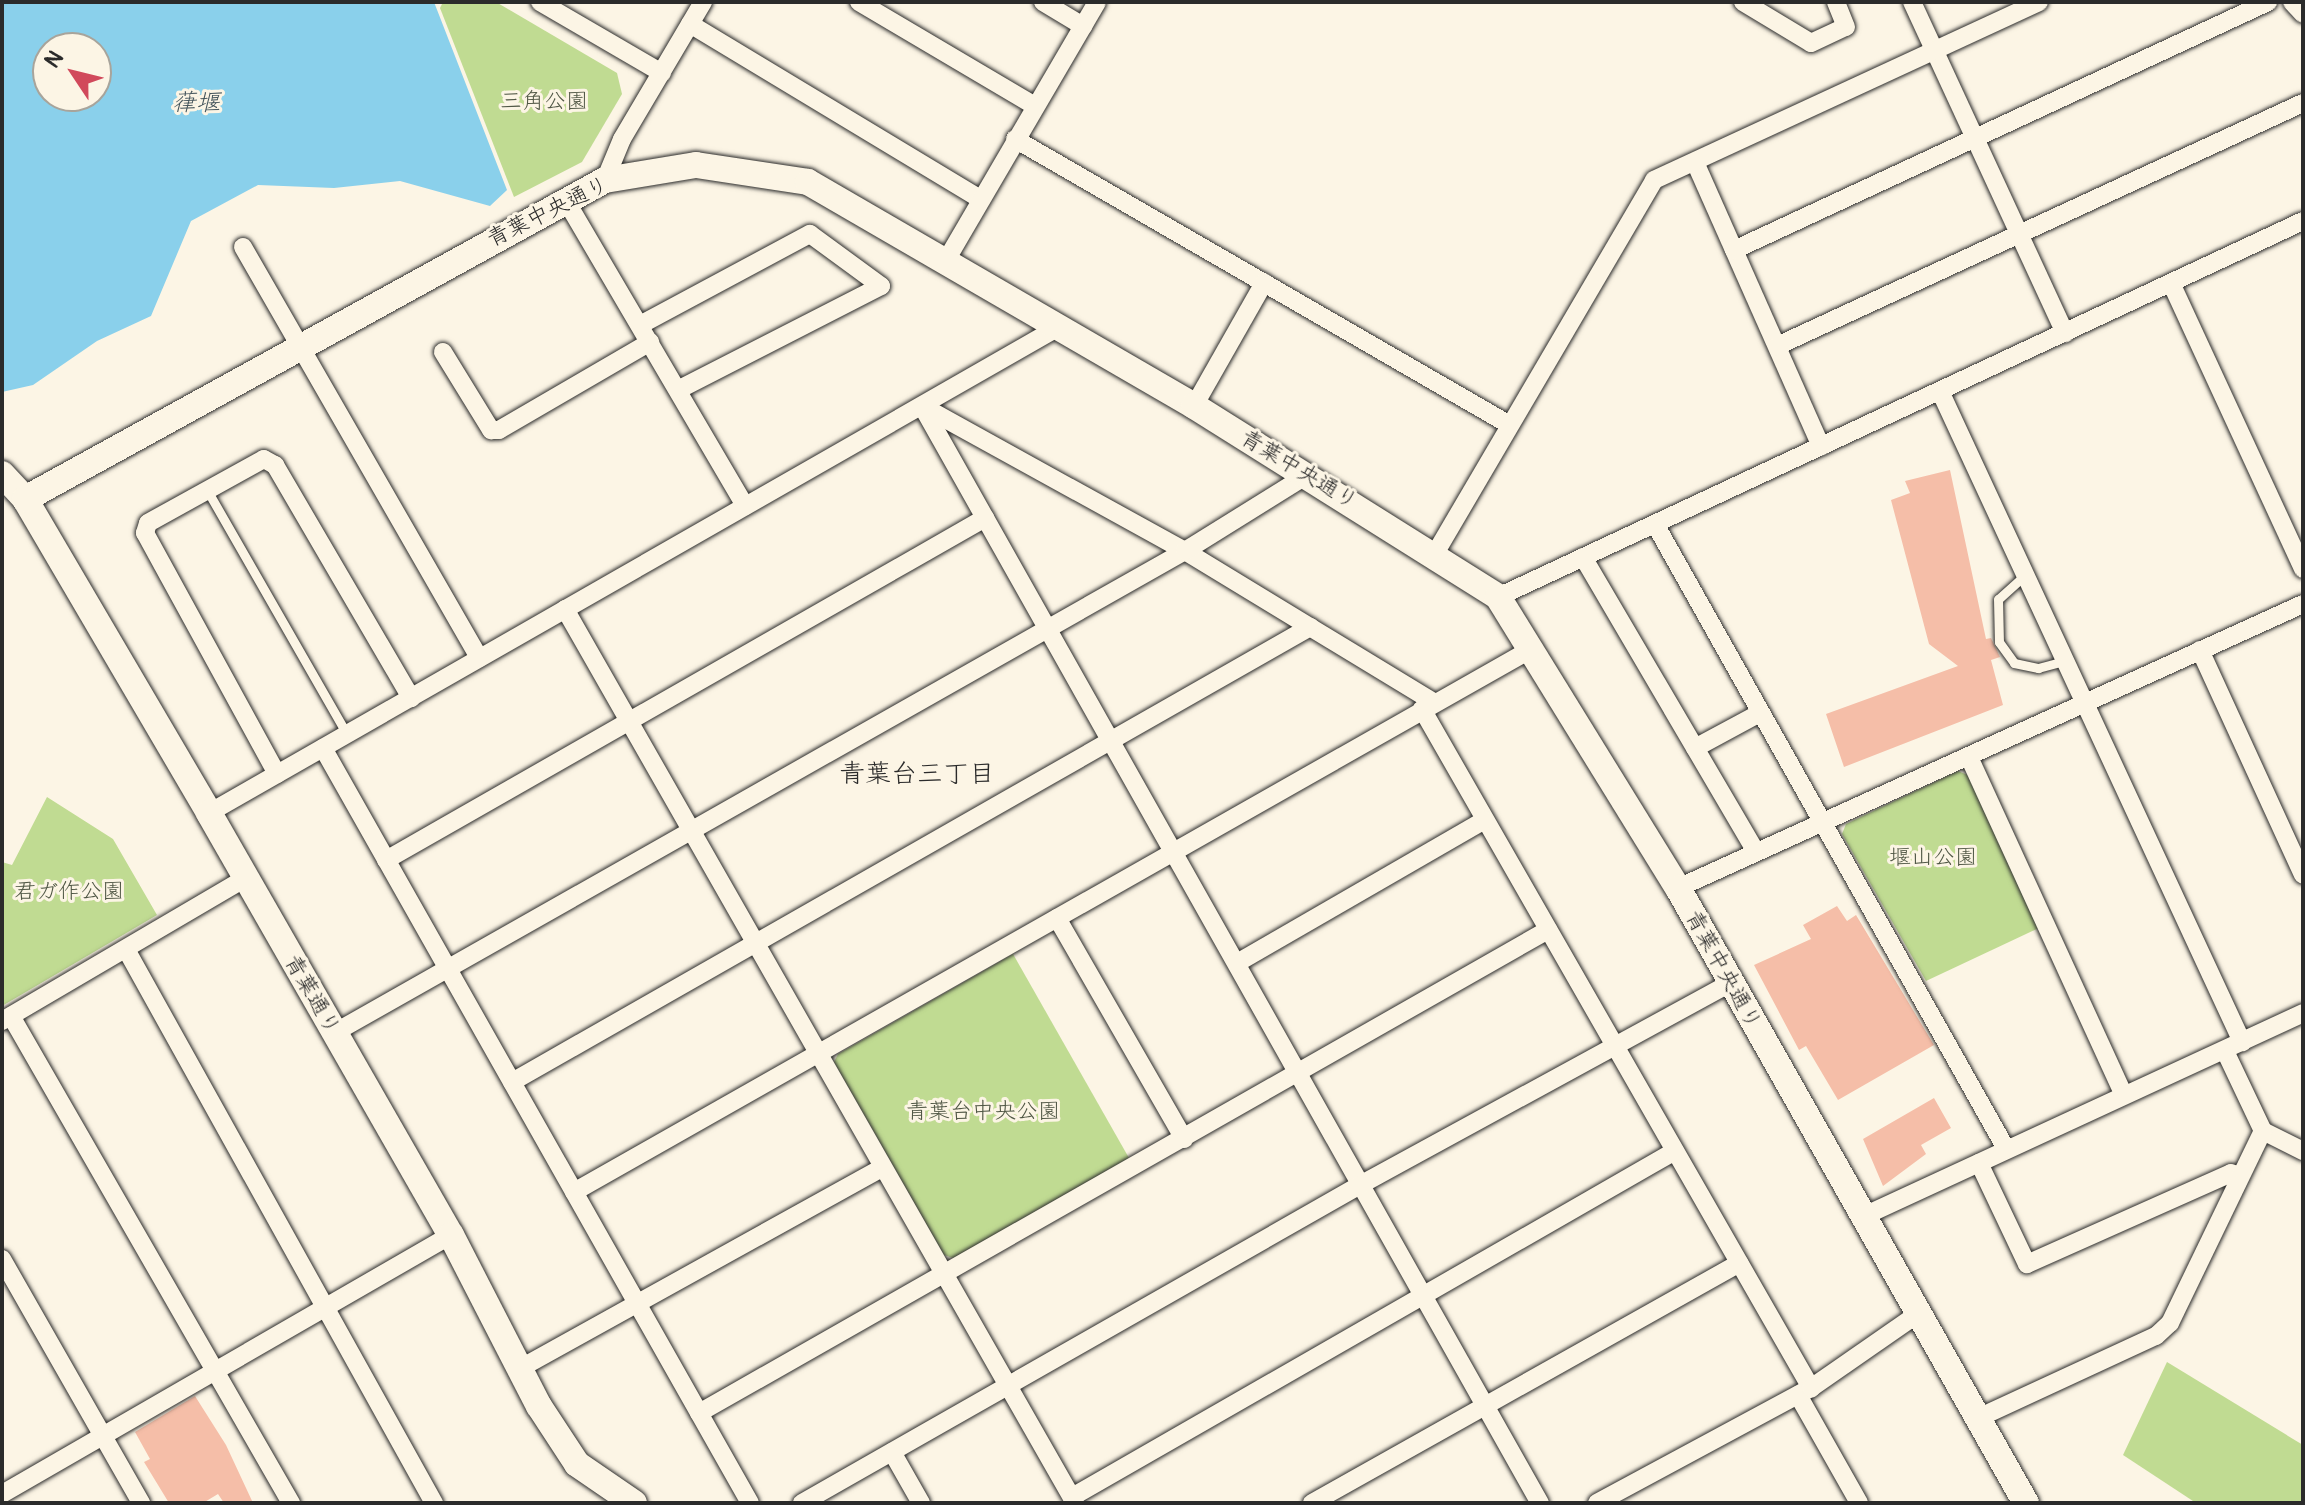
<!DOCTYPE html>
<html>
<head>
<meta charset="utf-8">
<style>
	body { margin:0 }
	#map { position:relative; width:2305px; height:1505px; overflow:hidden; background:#fcf5e5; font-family:Pangolin,"Klee One",sans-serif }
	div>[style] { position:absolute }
	.green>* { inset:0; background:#c0db92 }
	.water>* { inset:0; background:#8ad0eb }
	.building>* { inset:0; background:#f5bea8 }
	.roads { filter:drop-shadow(0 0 2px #2b2b2b) drop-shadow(0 0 2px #2b2b2b) }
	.lane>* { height:9px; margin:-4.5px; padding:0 4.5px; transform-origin:4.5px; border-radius:4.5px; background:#fcf5e5 }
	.street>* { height:18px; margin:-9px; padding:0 9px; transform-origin:9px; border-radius:9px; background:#fcf5e5 }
	.secondary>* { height:26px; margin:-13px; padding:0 13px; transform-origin:13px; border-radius:13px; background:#fcf5e5 }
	span { translate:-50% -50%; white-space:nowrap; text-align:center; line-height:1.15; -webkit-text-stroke:6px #fcf5e5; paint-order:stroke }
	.park-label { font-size:22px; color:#505745 }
	.street-label { font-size:22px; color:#2b2b2b }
	.water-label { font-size:24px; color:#43545b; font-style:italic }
	.quarter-label { font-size:26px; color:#2b2b2b }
	.frame { position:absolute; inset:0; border:4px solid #2b2b2b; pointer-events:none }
	.north { position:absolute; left:32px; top:32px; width:80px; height:80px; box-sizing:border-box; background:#fcf5e5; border:2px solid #a8a49b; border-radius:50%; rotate:305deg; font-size:22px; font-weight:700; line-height:32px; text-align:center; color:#2b2b2b }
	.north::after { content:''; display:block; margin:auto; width:28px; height:36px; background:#d1495b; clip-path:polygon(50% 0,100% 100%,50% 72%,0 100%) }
</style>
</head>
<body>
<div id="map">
	<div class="green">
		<i style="clip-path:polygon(443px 2px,496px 2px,617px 73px,622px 94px,582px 162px,514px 197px,440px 8px)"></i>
		<i style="clip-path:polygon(1958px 771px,1970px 776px,2039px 928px,1926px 981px,1842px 834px,1846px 824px)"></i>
		<i style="clip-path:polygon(47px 797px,113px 839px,157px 915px,2px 1006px,2px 862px,12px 865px)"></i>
		<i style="clip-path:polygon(1013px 954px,1129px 1158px,956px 1259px,944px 1255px,834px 1062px,838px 1054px)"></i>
		<i style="clip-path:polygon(2167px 1362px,2303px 1445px,2303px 1503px,2196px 1503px,2123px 1455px)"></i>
	</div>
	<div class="water">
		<i style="clip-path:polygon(evenodd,2px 2px,434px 2px,507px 190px,490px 206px,400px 181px,334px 188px,258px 185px,191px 221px,151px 316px,97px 341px,33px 385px,2px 392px,2px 2px,48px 48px,96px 48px,96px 96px,48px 96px,48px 48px)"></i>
	</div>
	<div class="building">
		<i style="clip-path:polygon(1950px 470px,1986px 639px,1991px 638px,2000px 657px,1991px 660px,2003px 705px,1844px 767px,1826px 714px,1958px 666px,1929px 644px,1891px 500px,1910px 493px,1905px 481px)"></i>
		<i style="clip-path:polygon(1837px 906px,1847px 921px,1856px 915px,1934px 1045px,1838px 1100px,1806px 1046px,1799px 1050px,1754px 965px,1811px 939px,1803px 925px)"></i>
		<i style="clip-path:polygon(1934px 1098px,1951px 1128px,1921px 1145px,1926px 1154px,1883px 1186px,1863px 1139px)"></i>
		<i style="clip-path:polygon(195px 1396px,226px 1445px,253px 1503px,224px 1503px,218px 1494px,203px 1503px,169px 1503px,144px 1462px,150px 1459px,135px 1432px)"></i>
	</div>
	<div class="roads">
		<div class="lane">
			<i style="left:207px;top:490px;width:281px;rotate:60.2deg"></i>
			<i style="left:2025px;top:575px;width:36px;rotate:138deg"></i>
			<i style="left:1998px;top:599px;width:43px;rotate:88.7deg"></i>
			<i style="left:1999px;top:642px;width:26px;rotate:54deg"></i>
			<i style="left:2014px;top:663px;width:25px;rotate:12deg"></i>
			<i style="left:2038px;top:668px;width:27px;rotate:-15deg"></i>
		</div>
		<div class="street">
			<i style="left:540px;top:2px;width:141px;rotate:30.2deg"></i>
			<i style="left:859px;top:2px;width:204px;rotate:30.6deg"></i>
			<i style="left:1043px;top:2px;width:47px;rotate:31deg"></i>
			<i style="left:1743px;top:2px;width:79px;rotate:31.1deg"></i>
			<i style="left:1811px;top:43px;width:38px;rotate:-25deg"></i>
			<i style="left:1846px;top:27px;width:27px;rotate:-112deg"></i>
			<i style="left:1912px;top:2px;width:365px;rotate:65.2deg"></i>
			<i style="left:2292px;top:2px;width:16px;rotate:47deg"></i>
			<i style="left:690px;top:24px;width:337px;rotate:31.1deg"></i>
			<i style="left:1015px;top:139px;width:569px;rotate:30.03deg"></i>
			<i style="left:1695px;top:162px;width:311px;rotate:66.1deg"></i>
			<i style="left:605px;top:180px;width:44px;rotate:-67.5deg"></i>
			<i style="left:622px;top:139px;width:159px;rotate:-59.4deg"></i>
			<i style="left:565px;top:199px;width:356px;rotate:59.6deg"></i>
			<i style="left:243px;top:247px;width:474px;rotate:60.1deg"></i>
			<i style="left:1734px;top:250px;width:589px;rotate:-24.91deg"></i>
			<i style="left:944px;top:264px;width:303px;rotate:-59.7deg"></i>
			<i style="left:2171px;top:283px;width:315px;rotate:65.2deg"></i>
			<i style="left:640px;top:325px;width:193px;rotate:-28.2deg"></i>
			<i style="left:810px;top:234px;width:88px;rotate:36.2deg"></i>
			<i style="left:881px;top:286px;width:228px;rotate:152.9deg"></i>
			<i style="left:1777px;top:346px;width:579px;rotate:-24.8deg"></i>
			<i style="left:443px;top:352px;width:92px;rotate:58.4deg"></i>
			<i style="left:491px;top:430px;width:8px"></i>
			<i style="left:499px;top:430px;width:175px;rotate:-30.2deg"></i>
			<i style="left:1940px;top:391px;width:718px;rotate:65.11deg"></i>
			<i style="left:922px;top:406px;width:1259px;rotate:60.61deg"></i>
			<i style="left:922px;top:406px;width:300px;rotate:28.9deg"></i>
			<i style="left:1185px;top:551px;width:290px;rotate:31.3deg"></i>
			<i style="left:1194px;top:406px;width:142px;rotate:-60.4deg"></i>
			<i style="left:1655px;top:524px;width:715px;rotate:60.67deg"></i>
			<i style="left:1436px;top:552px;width:431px;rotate:-59.6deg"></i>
			<i style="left:1654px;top:180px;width:424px;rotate:-24.8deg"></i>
			<i style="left:1583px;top:557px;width:342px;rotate:59.6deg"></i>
			<i style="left:1498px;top:597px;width:888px;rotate:-25.04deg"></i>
			<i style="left:565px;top:609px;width:1029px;rotate:60.3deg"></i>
			<i style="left:2200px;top:650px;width:247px;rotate:65.4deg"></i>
			<i style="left:1422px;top:709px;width:783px;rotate:60.19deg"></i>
			<i style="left:323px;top:748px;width:867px;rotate:60.51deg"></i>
			<i style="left:1695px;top:748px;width:74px;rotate:-28.3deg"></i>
			<i style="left:1969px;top:757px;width:370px;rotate:65.4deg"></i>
			<i style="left:277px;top:774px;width:275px;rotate:-118.7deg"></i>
			<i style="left:145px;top:533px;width:10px;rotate:-73deg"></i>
			<i style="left:148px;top:523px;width:132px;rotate:-28.9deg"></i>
			<i style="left:264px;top:459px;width:13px;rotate:29deg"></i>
			<i style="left:275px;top:465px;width:270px;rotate:59.7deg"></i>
			<i style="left:209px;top:813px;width:977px;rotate:-29.77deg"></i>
			<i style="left:386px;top:860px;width:690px;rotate:-29.72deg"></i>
			<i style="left:1678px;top:888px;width:686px;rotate:-24.44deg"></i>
			<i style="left:1057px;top:918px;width:255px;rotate:60.1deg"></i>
			<i style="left:127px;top:951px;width:632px;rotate:60.92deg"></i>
			<i style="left:1237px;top:963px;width:286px;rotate:-30deg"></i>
			<i style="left:11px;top:1016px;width:562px;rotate:60.1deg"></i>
			<i style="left:2px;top:1021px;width:283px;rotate:-30.4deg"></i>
			<i style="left:334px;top:1033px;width:978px;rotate:-29.53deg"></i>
			<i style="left:1185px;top:551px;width:144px;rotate:-31.9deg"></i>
			<i style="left:2225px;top:1051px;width:89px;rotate:64.6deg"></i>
			<i style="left:2263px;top:1131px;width:45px;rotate:26.6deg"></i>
			<i style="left:512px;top:1082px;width:919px;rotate:-29.69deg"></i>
			<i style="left:1979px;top:1163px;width:112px;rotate:64.6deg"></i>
			<i style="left:2027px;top:1264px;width:223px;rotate:-24deg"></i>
			<i style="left:2231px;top:1173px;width:9px;rotate:18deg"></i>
			<i style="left:574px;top:1192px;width:1103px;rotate:-29.56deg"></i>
			<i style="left:1864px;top:1216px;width:484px;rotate:-24.8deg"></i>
			<i style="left:2px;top:1259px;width:281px;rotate:60.3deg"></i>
			<i style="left:519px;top:1369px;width:416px;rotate:-29deg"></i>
			<i style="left:1798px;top:1395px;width:124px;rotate:60.5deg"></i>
			<i style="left:699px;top:1413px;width:977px;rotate:-29.64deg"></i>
			<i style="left:1976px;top:1419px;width:198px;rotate:-24.8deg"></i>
			<i style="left:2156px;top:1336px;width:19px;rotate:-43deg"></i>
			<i style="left:2170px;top:1323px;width:213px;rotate:-64.2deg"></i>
			<i style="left:892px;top:1452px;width:59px;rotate:60.4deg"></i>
			<i style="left:2px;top:1494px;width:518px;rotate:-29.98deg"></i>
			<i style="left:1072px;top:1497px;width:695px;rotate:-29.85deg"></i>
			<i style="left:802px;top:1503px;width:642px;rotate:-29.68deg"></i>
			<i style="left:1360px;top:1185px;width:420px;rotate:-28.6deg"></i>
			<i style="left:1312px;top:1503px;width:490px;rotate:-29.3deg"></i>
			<i style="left:1597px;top:1503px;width:243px;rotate:-28.3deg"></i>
			<i style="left:1811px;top:1388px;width:128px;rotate:-34.8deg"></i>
		</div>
		<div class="secondary">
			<i style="left:2px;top:474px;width:34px;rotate:47deg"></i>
			<i style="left:25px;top:499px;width:364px;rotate:59.6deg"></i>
			<i style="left:209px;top:813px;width:486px;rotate:60.2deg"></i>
			<i style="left:451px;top:1235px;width:192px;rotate:62.8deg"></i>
			<i style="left:539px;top:1406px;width:69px;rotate:56.8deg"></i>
			<i style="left:577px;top:1464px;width:69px;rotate:34.4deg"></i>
			<i style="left:25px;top:499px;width:662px;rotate:-28.81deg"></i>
			<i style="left:605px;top:180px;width:92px;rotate:-9.4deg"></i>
			<i style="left:696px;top:165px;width:113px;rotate:8.6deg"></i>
			<i style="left:808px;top:182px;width:446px;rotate:30.1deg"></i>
			<i style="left:1194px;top:406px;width:359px;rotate:32.1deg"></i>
			<i style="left:1498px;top:597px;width:342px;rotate:58.3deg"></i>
			<i style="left:1678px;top:888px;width:707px;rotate:60.5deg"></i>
		</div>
	</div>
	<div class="park-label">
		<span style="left:544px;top:102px">三角公園</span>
		<span style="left:1933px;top:858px">堰山公園</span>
		<span style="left:69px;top:892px">君ガ作公園</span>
		<span style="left:983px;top:1112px">青葉台中央公園</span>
	</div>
	<div class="street-label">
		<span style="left:548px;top:212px;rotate:-26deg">青葉中央通り</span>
		<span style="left:1299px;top:470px;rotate:31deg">青葉中央通り</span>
		<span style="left:1723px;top:970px;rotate:61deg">青葉中央通り</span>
		<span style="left:312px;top:995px;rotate:60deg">青葉通り</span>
	</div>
	<div class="water-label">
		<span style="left:196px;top:103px">葎堰</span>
	</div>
	<div class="quarter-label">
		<span style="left:917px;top:775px">青葉台三丁目</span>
	</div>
	<div class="frame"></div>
	<div class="north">N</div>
</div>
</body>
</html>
